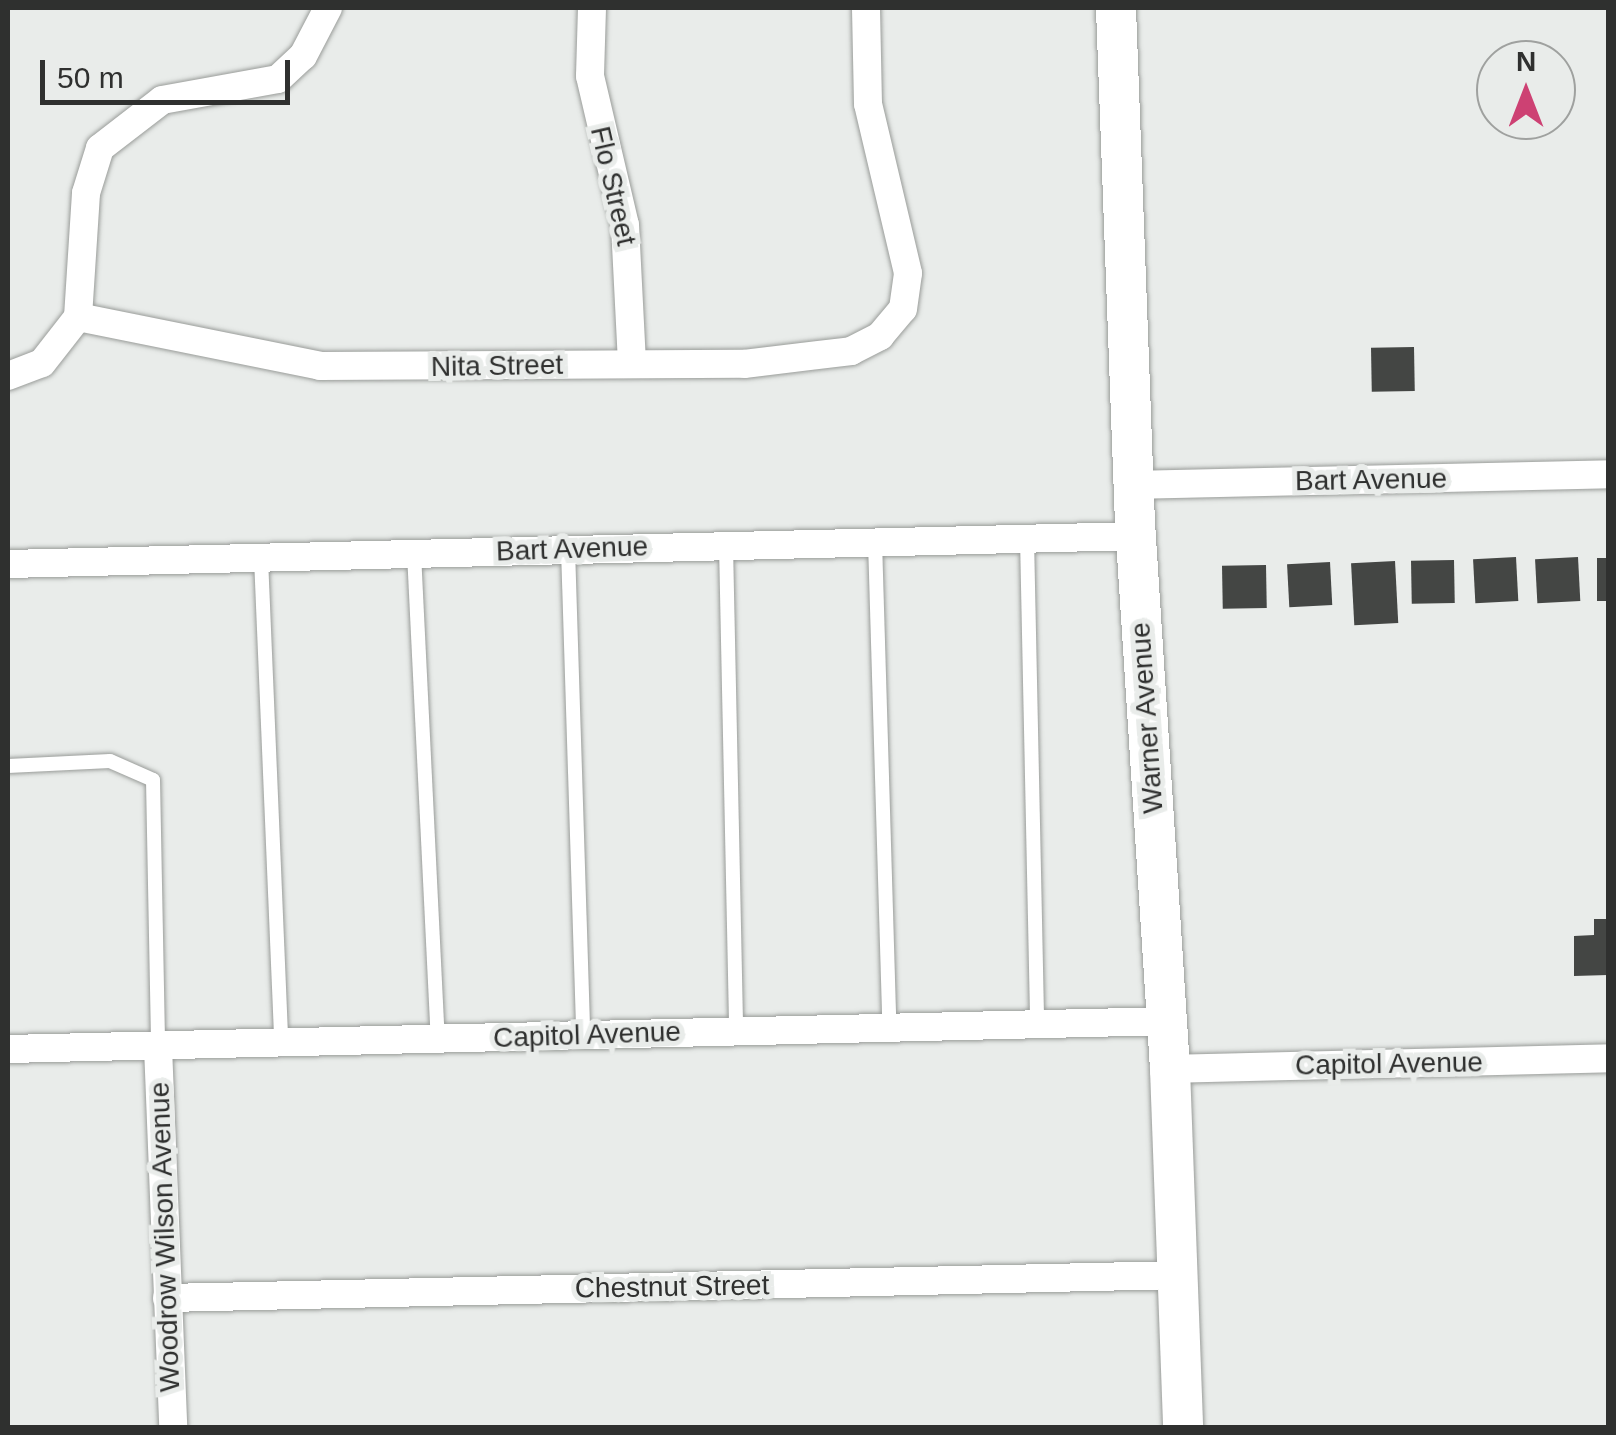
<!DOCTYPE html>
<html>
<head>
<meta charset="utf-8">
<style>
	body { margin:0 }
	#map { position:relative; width:1616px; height:1435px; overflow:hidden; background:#e9ecea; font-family:Arial,sans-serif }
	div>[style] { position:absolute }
	.building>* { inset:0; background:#444644; transform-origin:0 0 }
	.roads { filter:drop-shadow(0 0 2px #999c99) drop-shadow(0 0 2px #999c99) }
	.lane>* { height:14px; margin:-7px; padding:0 7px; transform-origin:7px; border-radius:7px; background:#fff }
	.street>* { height:28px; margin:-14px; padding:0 14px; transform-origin:14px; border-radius:14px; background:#fff }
	.secondary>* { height:40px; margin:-20px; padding:0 20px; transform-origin:20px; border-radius:20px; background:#fff }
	span { translate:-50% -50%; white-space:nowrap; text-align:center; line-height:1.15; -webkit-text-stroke:10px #e9ecea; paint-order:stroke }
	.street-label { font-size:28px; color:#2f302f }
	.frame { position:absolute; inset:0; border:10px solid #2f302f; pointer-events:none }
	.north { position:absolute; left:1476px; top:40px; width:100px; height:100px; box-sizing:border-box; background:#e9ecea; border:2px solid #9fa19f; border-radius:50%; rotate:0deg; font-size:28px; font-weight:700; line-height:40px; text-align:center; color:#2f302f }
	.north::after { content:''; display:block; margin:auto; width:35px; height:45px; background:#cd4173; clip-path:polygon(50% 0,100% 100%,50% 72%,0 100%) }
	.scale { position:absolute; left:40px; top:60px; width:250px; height:45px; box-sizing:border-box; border:5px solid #2f302f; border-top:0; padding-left:12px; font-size:30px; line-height:35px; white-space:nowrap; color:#2f302f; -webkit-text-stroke:8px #e9ecea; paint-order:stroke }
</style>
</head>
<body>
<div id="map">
	<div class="building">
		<i style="left:1414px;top:347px;width:44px;height:43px;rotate:89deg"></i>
		<i style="left:1516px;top:557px;width:44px;height:43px;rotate:87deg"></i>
		<i style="left:1578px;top:557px;width:44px;height:43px;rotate:87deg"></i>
		<i style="left:1608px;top:558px;width:43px;height:11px;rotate:90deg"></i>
		<i style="left:1454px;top:560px;width:43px;height:43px;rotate:89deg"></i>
		<i style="left:1395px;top:561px;width:62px;height:44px;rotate:87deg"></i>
		<i style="left:1330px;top:562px;width:43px;height:43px;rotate:87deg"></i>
		<i style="left:1266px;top:565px;width:43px;height:44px;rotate:89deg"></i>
		<i style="clip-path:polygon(1594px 919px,1608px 919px,1608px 975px,1574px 976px,1574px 936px,1594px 935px)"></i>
	</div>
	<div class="roads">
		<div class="lane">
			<i style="left:1027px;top:538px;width:486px;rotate:88.8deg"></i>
			<i style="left:875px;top:541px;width:486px;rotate:88.3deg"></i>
			<i style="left:726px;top:545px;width:486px;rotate:88.8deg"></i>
			<i style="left:568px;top:549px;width:486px;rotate:88.2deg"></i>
			<i style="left:414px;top:553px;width:488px;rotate:87.2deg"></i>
			<i style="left:261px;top:558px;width:485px;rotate:87.6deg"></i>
			<i style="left:8px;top:766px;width:102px;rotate:-2.8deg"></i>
			<i style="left:110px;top:761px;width:47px;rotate:23.8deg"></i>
			<i style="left:153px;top:780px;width:267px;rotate:88.9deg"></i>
		</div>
		<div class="street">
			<i style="left:592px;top:8px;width:68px;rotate:91.7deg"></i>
			<i style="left:590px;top:76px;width:153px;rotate:76.8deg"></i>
			<i style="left:625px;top:225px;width:139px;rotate:87.1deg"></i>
			<i style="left:78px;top:317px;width:247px;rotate:11.4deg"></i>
			<i style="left:320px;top:366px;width:424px;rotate:-0.3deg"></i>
			<i style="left:744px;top:364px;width:108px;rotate:-6.9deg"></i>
			<i style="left:851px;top:351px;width:33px;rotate:-27deg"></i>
			<i style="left:880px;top:336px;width:35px;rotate:-50deg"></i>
			<i style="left:903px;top:309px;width:36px;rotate:-82deg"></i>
			<i style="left:908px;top:273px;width:174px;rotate:-103.3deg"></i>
			<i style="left:868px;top:104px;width:96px;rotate:-91.2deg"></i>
			<i style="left:78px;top:317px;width:124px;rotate:-86.3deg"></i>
			<i style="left:86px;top:193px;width:47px;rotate:-72.7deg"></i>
			<i style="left:100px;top:148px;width:78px;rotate:-37.7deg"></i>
			<i style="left:162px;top:100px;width:118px;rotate:-10.3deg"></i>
			<i style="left:278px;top:79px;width:34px;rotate:-43deg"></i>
			<i style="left:303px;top:56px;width:54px;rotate:-62.5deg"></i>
			<i style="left:8px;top:376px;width:36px;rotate:-21deg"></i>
			<i style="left:42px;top:363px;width:58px;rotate:-52deg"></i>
			<i style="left:1133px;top:485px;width:475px;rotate:-1.3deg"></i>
			<i style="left:8px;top:564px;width:1128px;rotate:-1.42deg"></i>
			<i style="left:158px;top:1047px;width:381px;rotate:87.7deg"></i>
			<i style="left:8px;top:1049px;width:1159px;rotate:-1.38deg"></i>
			<i style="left:1170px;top:1069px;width:438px;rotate:-1.4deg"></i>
			<i style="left:167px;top:1298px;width:1011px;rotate:-1.3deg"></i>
		</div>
		<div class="secondary">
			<i style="left:1116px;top:8px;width:515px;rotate:87.89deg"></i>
			<i style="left:1135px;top:523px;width:547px;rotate:86.33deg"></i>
			<i style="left:1170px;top:1069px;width:359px;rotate:87.9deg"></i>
		</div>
	</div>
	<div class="street-label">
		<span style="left:613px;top:186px;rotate:77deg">Flo Street</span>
		<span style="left:497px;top:366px;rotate:-1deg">Nita Street</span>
		<span style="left:1371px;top:480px;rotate:-1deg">Bart Avenue</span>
		<span style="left:572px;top:549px;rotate:-2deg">Bart Avenue</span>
		<span style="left:1147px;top:718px;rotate:-94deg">Warner Avenue</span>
		<span style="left:587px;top:1035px;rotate:-2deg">Capitol Avenue</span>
		<span style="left:1389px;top:1064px;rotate:-1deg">Capitol Avenue</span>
		<span style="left:165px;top:1237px;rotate:-92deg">Woodrow Wilson Avenue</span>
		<span style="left:672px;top:1287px;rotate:-1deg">Chestnut Street</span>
	</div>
	<div class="frame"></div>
	<div class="north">N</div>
	<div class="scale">50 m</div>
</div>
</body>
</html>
